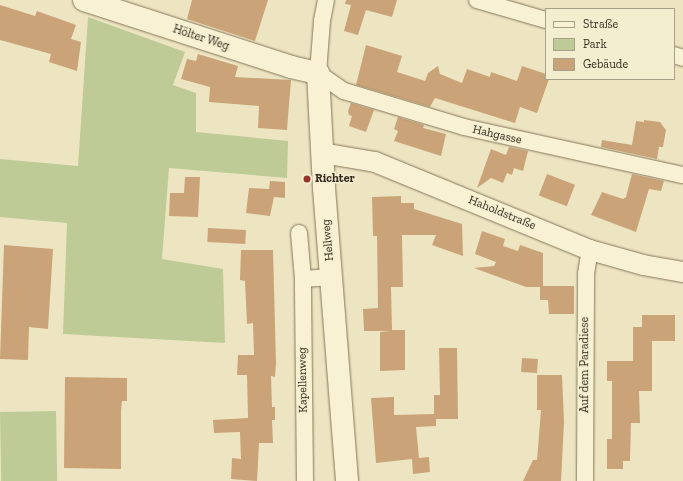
<!DOCTYPE html>
<html>
<head>
<meta charset="utf-8">
<style>
	body { margin:0 }
	#map { position:relative; width:683px; height:481px; overflow:hidden; background:#ede5c2; font-family:"Zilla Slab",serif }
	div>[style] { position:absolute }
	.green>* { inset:0; background:#becb96; transform-origin:0 0 }
	.building>* { inset:0; background:#caa478; transform-origin:0 0 }
	.roads { filter:drop-shadow(0 0 1px #867659) drop-shadow(0 0 1px #867659) }
	.minor>* { height:16px; margin:-8px; padding:0 8px; transform-origin:8px; border-radius:8px; background:#f8f1d4 }
	.tertiary>* { height:20px; margin:-10px; padding:0 10px; transform-origin:10px; border-radius:10px; background:#f8f1d4 }
	.secondary>* { height:22px; margin:-11px; padding:0 11px; transform-origin:11px; border-radius:11px; background:#f8f1d4 }
	.dots>* { width:11px; height:11px; translate:-50% -50%; box-sizing:border-box; border:2px solid #f4eed1; border-radius:50% }
	span { translate:-50% -50%; white-space:nowrap; text-align:center; line-height:1.15; -webkit-text-stroke:3px #f4eed1; paint-order:stroke }
	.street-label { font-size:12px; color:#362c1d }
	.poi-label { font-size:12px; color:#362c1d; font-weight:700 }
	.left { translate:0 -50%; text-align:left }
	.legend { position:absolute; left:545px; top:8px; width:130px; height:72px; box-sizing:border-box; background:#f4eed1; border:1px solid #a8a089; margin:0; padding:5px 7px; list-style:none; font-size:12px; color:#362c1d }
	.legend li { display:flex; align-items:center; gap:8px; height:20px }
	.legend b { width:20px; border:1px solid #a8a089 }
</style>
</head>
<body>
<div id="map">
	<div class="green">
		<i style="clip-path:polygon(88px 17px,185px 52px,173px 85px,196px 93px,196px 132px,288px 141px,287px 178px,169px 168px,162px 259px,223px 269px,225px 343px,63px 334px,67px 223px,0 217px,0 159px,78px 166px)"></i>
		<i style="left:56px;top:411px;width:70px;height:56px;rotate:89deg"></i>
	</div>
	<div class="building">
		<i style="clip-path:polygon(192px 0,268px 0,255px 41px,187px 19px)"></i>
		<i style="clip-path:polygon(346px 0,397px 0,392px 17px,366px 10px,358px 35px,344px 31px,351px 5px,345px 4px)"></i>
		<i style="clip-path:polygon(0 5px,35px 16px,37px 11px,76px 25px,71px 39px,81px 42px,77px 71px,49px 62px,51px 54px,0 40px)"></i>
		<i style="clip-path:polygon(366px 45px,402px 56px,397px 72px,425px 81px,428px 73px,438px 66px,440px 74px,462px 83px,467px 69px,490px 77px,491px 72px,517px 81px,522px 66px,546px 74px,546px 79px,549px 79px,537px 113px,520px 107px,515px 123px,435px 98px,430px 107px,356px 85px)"></i>
		<i style="clip-path:polygon(198px 54px,238px 66px,235px 77px,291px 80px,287px 130px,258px 128px,259px 106px,209px 102px,210px 87px,181px 79px,187px 59px,196px 61px)"></i>
		<i style="clip-path:polygon(351px 103px,374px 110px,366px 132px,349px 126px,352px 116px,349px 115px,348px 111px)"></i>
		<i style="clip-path:polygon(398px 117px,424px 125px,423px 128px,446px 134px,441px 156px,394px 141px,398px 131px,394px 129px)"></i>
		<i style="clip-path:polygon(644px 120px,660px 122px,666px 130px,663px 147px,659px 147px,657px 159px,601px 147px,602px 140px,632px 145px,636px 121px,644px 122px)"></i>
		<i style="clip-path:polygon(509px 147px,528px 151px,523px 171px,514px 168px,512px 175px,507px 173px,503px 183px,491px 178px,477px 188px,491px 149px,506px 155px)"></i>
		<i style="left:547px;top:174px;width:30px;height:23px;rotate:21deg"></i>
		<i style="clip-path:polygon(632px 174px,664px 181px,661px 191px,649px 189px,636px 232px,591px 215px,602px 192px,623px 199px,626px 197px)"></i>
		<i style="clip-path:polygon(185px 177px,200px 177px,198px 217px,169px 216px,170px 193px,184px 193px)"></i>
		<i style="clip-path:polygon(270px 181px,285px 182px,285px 198px,274px 197px,270px 216px,246px 213px,249px 188px,269px 189px)"></i>
		<i style="clip-path:polygon(401px 196px,401px 203px,414px 203px,414px 209px,462px 224px,463px 256px,432px 245px,436px 235px,402px 235px,403px 287px,391px 287px,392px 330px,405px 330px,405px 370px,380px 371px,380px 332px,391px 331px,364px 331px,363px 309px,378px 308px,377px 236px,373px 236px,372px 197px)"></i>
		<i style="left:208px;top:228px;width:38px;height:14px;rotate:3deg"></i>
		<i style="clip-path:polygon(482px 231px,505px 239px,503px 246px,518px 251px,520px 245px,543px 253px,543px 286px,574px 286px,574px 314px,549px 314px,548px 300px,540px 300px,540px 287px,526px 287px,474px 268px,494px 266px,496px 262px,475px 254px)"></i>
		<i style="clip-path:polygon(4px 245px,53px 249px,48px 329px,29px 327px,28px 360px,0 359px)"></i>
		<i style="clip-path:polygon(241px 250px,273px 250px,276px 363px,275px 377px,271px 376px,272px 407px,275px 407px,275px 420px,272px 420px,273px 443px,259px 443px,257px 481px,231px 479px,232px 458px,241px 459px,240px 432px,214px 433px,213px 420px,248px 418px,247px 375px,237px 375px,238px 355px,254px 355px,253px 323px,247px 324px,245px 281px,240px 280px)"></i>
		<i style="clip-path:polygon(642px 315px,675px 315px,675px 341px,652px 341px,652px 391px,639px 391px,640px 423px,631px 423px,630px 461px,623px 461px,623px 469px,607px 469px,607px 439px,612px 439px,612px 381px,607px 381px,607px 361px,633px 361px,633px 327px,642px 327px)"></i>
		<i style="clip-path:polygon(439px 348px,457px 348px,458px 419px,436px 419px,436px 426px,416px 427px,419px 458px,429px 457px,430px 472px,413px 474px,412px 459px,376px 463px,371px 398px,394px 397px,394px 415px,434px 414px,434px 395px,440px 395px)"></i>
		<i style="left:522px;top:358px;width:16px;height:14px;rotate:4deg"></i>
		<i style="clip-path:polygon(537px 375px,562px 375px,564px 422px,561px 481px,523px 481px,533px 460px,537px 460px,541px 410px,537px 410px)"></i>
		<i style="clip-path:polygon(65px 377px,127px 378px,127px 401px,122px 401px,121px 411px,121px 469px,64px 468px)"></i>
	</div>
	<div class="roads">
		<div class="minor">
			<i style="left:326px;top:0;width:21px;rotate:101deg"></i>
			<i style="left:322px;top:21px;width:52px;rotate:94.4deg"></i>
			<i style="left:318px;top:73px;width:32px;rotate:35deg"></i>
			<i style="left:344px;top:91px;width:125px;rotate:16.7deg"></i>
			<i style="left:464px;top:127px;width:224px;rotate:12.4deg"></i>
			<i style="left:477px;top:0;width:72px;rotate:16.2deg"></i>
			<i style="left:674px;top:55px;width:9px;rotate:18deg"></i>
			<i style="left:299px;top:233px;width:46px;rotate:85deg"></i>
			<i style="left:305px;top:481px;width:202px;rotate:-90.6deg"></i>
			<i style="left:303px;top:279px;width:28px;rotate:-4deg"></i>
			<i style="left:585px;top:481px;width:207px;rotate:-89.7deg"></i>
			<i style="left:586px;top:274px;width:24px;rotate:-81deg"></i>
		</div>
		<div class="tertiary">
			<i style="left:322px;top:153px;width:54px;rotate:9.6deg"></i>
			<i style="left:375px;top:162px;width:232px;rotate:22.3deg"></i>
			<i style="left:590px;top:250px;width:55px;rotate:15.8deg"></i>
			<i style="left:643px;top:265px;width:41px;rotate:9.9deg"></i>
		</div>
		<div class="secondary">
			<i style="left:84px;top:0;width:218px;rotate:17.9deg"></i>
			<i style="left:291px;top:67px;width:28px;rotate:13deg"></i>
			<i style="left:318px;top:73px;width:115px;rotate:87deg"></i>
			<i style="left:324px;top:188px;width:294px;rotate:85.5deg"></i>
		</div>
	</div>
	<div class="dots">
		<i style="left:307px;top:179px;background:#94362b"></i>
	</div>
	<div class="street-label">
		<span style="left:201px;top:38px;rotate:18deg">Hölter Weg</span>
		<span style="left:497px;top:135px;rotate:13deg">Hahgasse</span>
		<span style="left:502px;top:213px;rotate:22deg">Haholdstraße</span>
		<span style="left:328px;top:240px;rotate:-95deg">Hellweg</span>
		<span style="left:585px;top:365px;rotate:-90deg">Auf dem Paradiese</span>
		<span style="left:303px;top:380px;rotate:-91deg">Kapellenweg</span>
	</div>
	<div class="poi-label">
		<span class="left" style="left:315px;top:179px">Richter</span>
	</div>
	<ul class="legend">
	<li><b style="height:5px;background:#f8f1d4"></b>Straße</li>
	<li><b style="height:11px;background:#becb96"></b>Park</li>
	<li><b style="height:11px;background:#caa478"></b>Gebäude</li>
	</ul>
</div>
</body>
</html>
